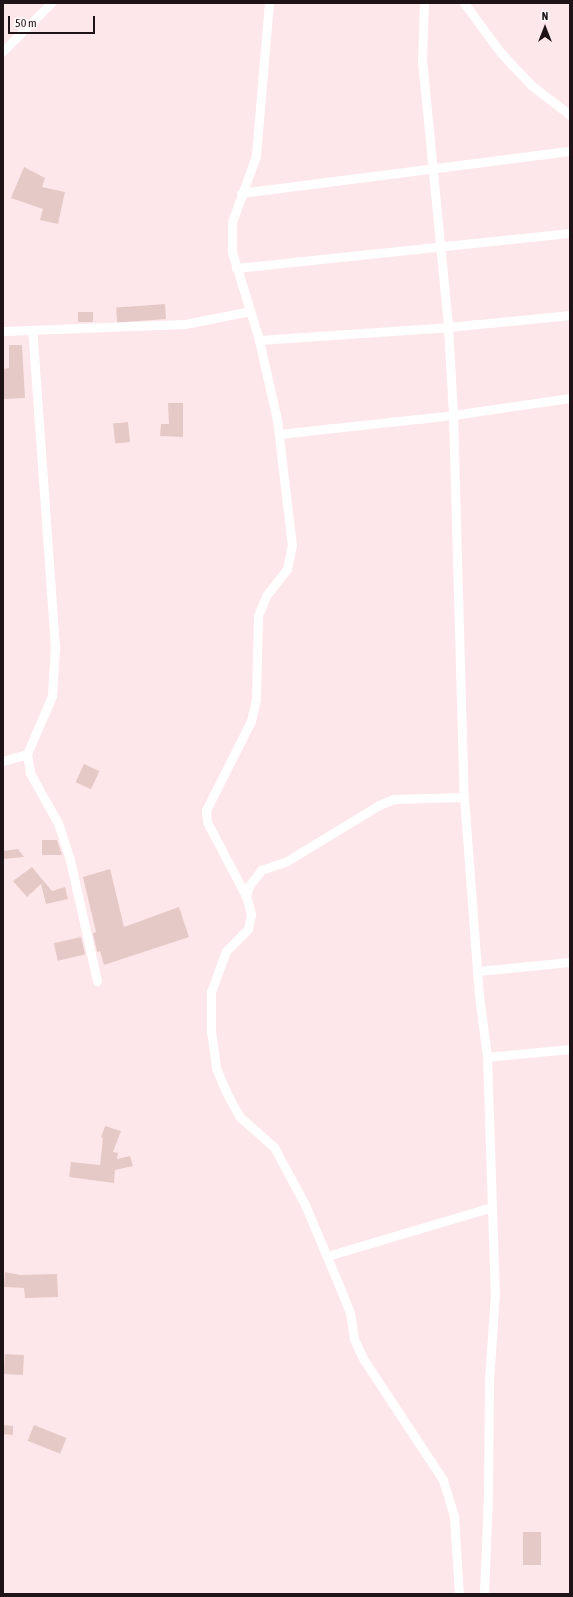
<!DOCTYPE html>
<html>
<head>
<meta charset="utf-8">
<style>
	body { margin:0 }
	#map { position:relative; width:573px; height:1597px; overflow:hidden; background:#fee7eb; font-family:"Asap Condensed",sans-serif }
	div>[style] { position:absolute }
	.building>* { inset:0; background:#e5c9c6; transform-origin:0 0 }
	.street>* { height:9px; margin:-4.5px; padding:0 4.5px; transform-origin:4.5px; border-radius:4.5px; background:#fff }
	span { translate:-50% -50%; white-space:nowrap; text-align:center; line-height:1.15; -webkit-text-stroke:3.5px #fff9fa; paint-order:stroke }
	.frame { position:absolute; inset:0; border:4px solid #1e1417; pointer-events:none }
	.north { position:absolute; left:525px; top:8px; width:40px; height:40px; -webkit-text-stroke:3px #fff9fa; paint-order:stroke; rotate:0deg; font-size:11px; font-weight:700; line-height:16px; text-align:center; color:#1e1417 }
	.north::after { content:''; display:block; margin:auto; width:14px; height:18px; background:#1e1417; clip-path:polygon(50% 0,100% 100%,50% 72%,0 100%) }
	.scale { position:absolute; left:8px; top:16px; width:87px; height:18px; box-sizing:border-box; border:2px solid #1e1417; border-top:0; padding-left:5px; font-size:12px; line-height:14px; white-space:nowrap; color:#1e1417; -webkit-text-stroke:3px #fff9fa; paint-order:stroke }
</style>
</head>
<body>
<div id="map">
	<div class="building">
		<i style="clip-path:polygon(24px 167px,45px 178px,42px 187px,65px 192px,58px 224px,40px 220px,43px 209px,11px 198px)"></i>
		<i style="left:165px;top:304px;width:15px;height:49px;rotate:86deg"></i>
		<i style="left:78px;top:312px;width:15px;height:10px"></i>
		<i style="clip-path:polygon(9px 345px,22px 345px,25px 398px,3px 399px,3px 369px,9px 368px)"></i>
		<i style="clip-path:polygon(168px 403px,183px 403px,183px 437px,160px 436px,161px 424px,169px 424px)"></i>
		<i style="left:128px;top:422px;width:20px;height:15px;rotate:84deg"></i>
		<i style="left:84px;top:764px;width:17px;height:20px;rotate:25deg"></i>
		<i style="clip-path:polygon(42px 840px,57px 840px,62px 855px,42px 855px)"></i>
		<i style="clip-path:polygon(18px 849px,24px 857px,3px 859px,3px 851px)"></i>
		<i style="clip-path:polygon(32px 867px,52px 891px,65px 887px,68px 899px,46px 904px,41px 884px,27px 897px,13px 881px)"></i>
		<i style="clip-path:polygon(110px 869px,124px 927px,179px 907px,189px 937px,104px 965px,100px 951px,97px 952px,93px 933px,96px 932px,83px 877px)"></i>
		<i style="left:81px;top:937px;width:18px;height:28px;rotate:77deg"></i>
		<i style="clip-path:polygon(105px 1126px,121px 1131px,113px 1152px,118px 1153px,117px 1159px,130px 1156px,133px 1166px,115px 1170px,114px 1183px,69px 1177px,71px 1162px,100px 1165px,103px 1138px,101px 1137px)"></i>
		<i style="clip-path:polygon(5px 1272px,20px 1275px,57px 1274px,58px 1297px,25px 1298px,24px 1288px,4px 1287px)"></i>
		<i style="left:5px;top:1354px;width:19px;height:20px;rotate:3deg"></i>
		<i style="clip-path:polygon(3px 1425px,13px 1426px,13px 1435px,3px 1434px)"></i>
		<i style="left:34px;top:1425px;width:35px;height:17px;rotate:22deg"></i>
		<i style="left:523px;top:1532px;width:18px;height:33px"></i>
	</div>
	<div class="street">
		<i style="left:269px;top:3px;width:154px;rotate:94.9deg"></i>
		<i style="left:256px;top:156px;width:70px;rotate:110deg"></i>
		<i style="left:232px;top:222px;width:30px;rotate:90deg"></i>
		<i style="left:232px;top:252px;width:92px;rotate:72.9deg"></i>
		<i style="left:259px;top:340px;width:82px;rotate:77.3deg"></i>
		<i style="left:277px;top:420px;width:126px;rotate:83.2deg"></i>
		<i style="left:292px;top:545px;width:25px;rotate:102deg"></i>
		<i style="left:287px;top:569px;width:34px;rotate:128deg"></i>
		<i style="left:266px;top:596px;width:22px;rotate:112deg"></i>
		<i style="left:258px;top:616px;width:83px;rotate:91.4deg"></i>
		<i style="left:256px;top:699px;width:23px;rotate:103deg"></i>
		<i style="left:251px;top:721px;width:100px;rotate:116.8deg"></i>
		<i style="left:206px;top:810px;width:12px;rotate:85deg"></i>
		<i style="left:207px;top:822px;width:84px;rotate:62.2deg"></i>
		<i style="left:246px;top:896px;width:19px;rotate:74deg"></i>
		<i style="left:251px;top:914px;width:15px;rotate:101deg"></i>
		<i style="left:248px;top:929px;width:31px;rotate:135deg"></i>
		<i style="left:226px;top:951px;width:44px;rotate:110.1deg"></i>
		<i style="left:211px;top:992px;width:39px;rotate:90deg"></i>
		<i style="left:211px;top:1031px;width:37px;rotate:82deg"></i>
		<i style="left:216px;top:1068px;width:26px;rotate:67deg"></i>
		<i style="left:226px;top:1092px;width:29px;rotate:61deg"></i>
		<i style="left:240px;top:1117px;width:45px;rotate:41.4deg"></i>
		<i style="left:274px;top:1147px;width:68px;rotate:61.9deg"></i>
		<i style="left:306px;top:1207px;width:82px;rotate:67.2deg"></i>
		<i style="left:338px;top:1283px;width:32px;rotate:68deg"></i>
		<i style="left:350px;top:1313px;width:26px;rotate:81deg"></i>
		<i style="left:354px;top:1339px;width:23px;rotate:65deg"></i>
		<i style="left:364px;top:1360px;width:144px;rotate:56.6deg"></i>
		<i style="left:443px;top:1480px;width:39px;rotate:73deg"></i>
		<i style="left:454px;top:1517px;width:77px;rotate:86.3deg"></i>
		<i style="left:424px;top:3px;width:57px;rotate:92deg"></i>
		<i style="left:422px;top:60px;width:268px;rotate:84.4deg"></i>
		<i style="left:448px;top:327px;width:88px;rotate:86.7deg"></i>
		<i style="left:453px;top:415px;width:382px;rotate:88.4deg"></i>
		<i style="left:464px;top:797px;width:199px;rotate:85.7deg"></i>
		<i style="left:479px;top:995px;width:63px;rotate:82.6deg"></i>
		<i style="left:487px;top:1057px;width:236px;rotate:88.1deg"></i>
		<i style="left:495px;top:1293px;width:87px;rotate:93.9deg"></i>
		<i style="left:489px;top:1380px;width:115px;rotate:90.5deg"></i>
		<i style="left:488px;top:1495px;width:99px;rotate:92.3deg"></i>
		<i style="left:464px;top:3px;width:62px;rotate:53.5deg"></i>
		<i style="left:501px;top:53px;width:44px;rotate:46.8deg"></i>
		<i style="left:531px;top:85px;width:49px;rotate:37.6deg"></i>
		<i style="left:3px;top:51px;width:68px;rotate:-45deg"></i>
		<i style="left:241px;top:193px;width:332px;rotate:-7.3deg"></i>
		<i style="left:236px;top:268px;width:336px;rotate:-6deg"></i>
		<i style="left:3px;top:331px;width:182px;rotate:-2.2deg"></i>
		<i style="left:185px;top:324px;width:66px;rotate:-11.3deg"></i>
		<i style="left:259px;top:340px;width:189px;rotate:-3.9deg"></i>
		<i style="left:448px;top:327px;width:123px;rotate:-5.6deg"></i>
		<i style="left:279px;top:434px;width:175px;rotate:-6.2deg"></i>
		<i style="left:453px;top:415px;width:118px;rotate:-8.3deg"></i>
		<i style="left:27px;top:754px;width:63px;rotate:-66.7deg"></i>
		<i style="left:52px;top:696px;width:49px;rotate:-86.5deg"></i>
		<i style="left:55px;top:647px;width:318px;rotate:-94.1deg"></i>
		<i style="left:3px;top:761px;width:25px;rotate:-16deg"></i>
		<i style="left:27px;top:754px;width:19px;rotate:81deg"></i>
		<i style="left:30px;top:773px;width:57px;rotate:60.8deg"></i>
		<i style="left:58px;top:823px;width:39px;rotate:72deg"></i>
		<i style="left:70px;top:860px;width:124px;rotate:77.4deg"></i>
		<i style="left:246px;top:896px;width:10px;rotate:-73deg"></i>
		<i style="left:249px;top:886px;width:20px;rotate:-53deg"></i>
		<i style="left:261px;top:870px;width:28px;rotate:-19deg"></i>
		<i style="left:287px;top:861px;width:108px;rotate:-31.3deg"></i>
		<i style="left:379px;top:805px;width:16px;rotate:-22deg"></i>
		<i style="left:394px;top:799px;width:70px;rotate:-1.6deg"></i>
		<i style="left:478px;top:971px;width:92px;rotate:-5.6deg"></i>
		<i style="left:487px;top:1057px;width:83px;rotate:-5.5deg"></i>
		<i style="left:327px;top:1256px;width:172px;rotate:-16.5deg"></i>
	</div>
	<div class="frame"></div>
	<div class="north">N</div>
	<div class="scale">50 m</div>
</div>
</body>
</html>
